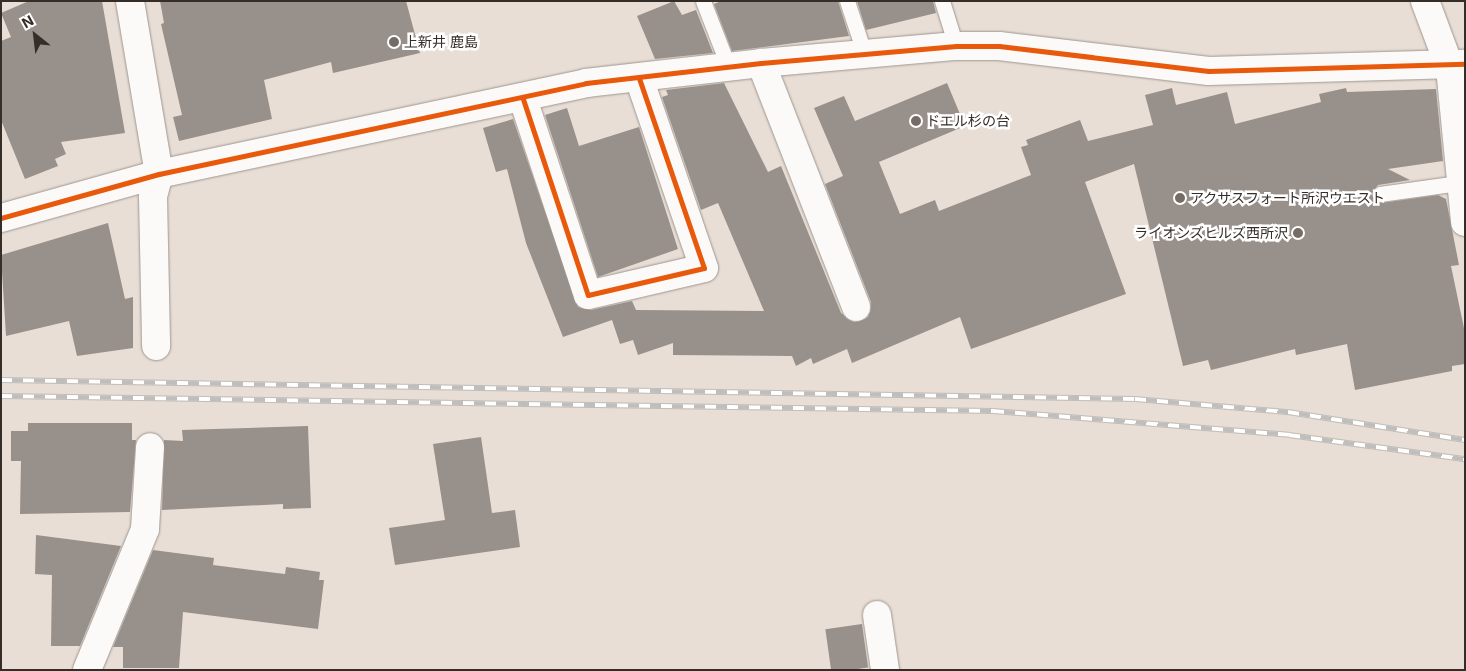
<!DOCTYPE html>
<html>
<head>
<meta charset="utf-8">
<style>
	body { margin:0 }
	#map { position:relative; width:1466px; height:671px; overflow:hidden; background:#e8ded5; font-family:Inter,"Noto Sans JP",sans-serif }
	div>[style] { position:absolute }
	.building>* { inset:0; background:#98908a; transform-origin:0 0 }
	.roads { filter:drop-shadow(0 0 1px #9e9690) drop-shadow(0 0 1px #9e9690) }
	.lane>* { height:15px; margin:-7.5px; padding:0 7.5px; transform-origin:7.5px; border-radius:7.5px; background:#fcfaf9 }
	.street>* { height:28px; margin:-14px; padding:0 14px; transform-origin:14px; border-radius:14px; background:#fcfaf9 }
	.rail>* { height:5.5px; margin-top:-2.75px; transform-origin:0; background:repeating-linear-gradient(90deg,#fff 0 11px,#c0bebc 0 22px); box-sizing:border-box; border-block:1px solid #c0bebc }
	.cycleway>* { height:5px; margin:-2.5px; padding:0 2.5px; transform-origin:2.5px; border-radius:2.5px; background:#e8590c }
	.dots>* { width:14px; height:14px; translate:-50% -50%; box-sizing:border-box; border:2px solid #fff; border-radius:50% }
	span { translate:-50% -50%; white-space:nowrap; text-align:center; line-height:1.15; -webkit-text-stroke:5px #fff; paint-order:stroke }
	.poi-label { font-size:14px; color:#352e28 }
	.left { translate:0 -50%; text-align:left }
	.right { translate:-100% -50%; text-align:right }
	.frame { position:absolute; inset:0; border:2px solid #352e28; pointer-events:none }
	.north { position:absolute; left:10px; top:10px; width:50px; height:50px; -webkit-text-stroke:4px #fff; paint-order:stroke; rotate:331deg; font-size:14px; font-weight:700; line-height:20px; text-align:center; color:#352e28 }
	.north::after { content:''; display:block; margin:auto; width:18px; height:22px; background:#352e28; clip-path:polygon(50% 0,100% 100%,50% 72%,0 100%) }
</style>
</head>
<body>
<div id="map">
	<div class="building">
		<i style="clip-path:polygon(29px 1px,102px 1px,125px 133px,61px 142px,66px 154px,55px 159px,58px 166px,25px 179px,1px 120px,1px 41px,11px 37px,1px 13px)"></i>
		<i style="clip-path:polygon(160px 1px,406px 1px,420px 53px,333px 73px,331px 62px,264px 80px,272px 119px,179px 141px,173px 117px,182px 115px,161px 24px,164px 23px)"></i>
		<i style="clip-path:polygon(674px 1px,682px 15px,696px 10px,713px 53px,655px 59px,637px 16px)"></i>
		<i style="clip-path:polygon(721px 1px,838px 1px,849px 36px,732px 51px,714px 4px)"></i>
		<i style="clip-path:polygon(857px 1px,933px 1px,936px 13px,866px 30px)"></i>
		<i style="clip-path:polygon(724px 83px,768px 172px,781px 166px,841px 313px,854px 322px,868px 317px,871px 302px,825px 184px,843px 176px,814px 108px,844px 96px,855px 121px,947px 83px,965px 126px,879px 162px,900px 214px,935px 200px,939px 211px,1031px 175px,1021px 147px,1028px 145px,1026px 140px,1080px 120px,1088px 141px,1153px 125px,1145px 95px,1172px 88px,1176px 105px,1227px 92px,1235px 124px,1321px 102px,1319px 94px,1346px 88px,1347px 92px,1436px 89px,1443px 161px,1388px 169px,1410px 180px,1378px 185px,1371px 195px,1381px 203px,1438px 195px,1446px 199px,1459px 265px,1451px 266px,1465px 333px,1465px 364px,1452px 366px,1452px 371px,1355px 390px,1347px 344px,1296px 355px,1295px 349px,1211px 370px,1208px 360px,1183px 366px,1134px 164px,1085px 182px,1126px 294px,971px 349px,960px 317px,852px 363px,847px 349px,813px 364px,811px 358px,796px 366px,792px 356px,673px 355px,673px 343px,638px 355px,633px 340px,620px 344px,612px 320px,563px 337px,526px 243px,507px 169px,496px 172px,483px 128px,513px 119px,578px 307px,591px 310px,632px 301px,636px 310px,764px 311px,718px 203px,701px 210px,662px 97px,668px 95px,666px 90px)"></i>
		<i style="clip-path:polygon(567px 108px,579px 146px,639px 127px,678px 249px,598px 277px,545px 115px)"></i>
		<i style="clip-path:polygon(108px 223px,125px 299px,133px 297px,133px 348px,77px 356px,69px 321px,6px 336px,1px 255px)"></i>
		<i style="clip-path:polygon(28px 423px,132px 423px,132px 440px,136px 440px,130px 512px,20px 514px,21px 461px,11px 461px,11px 431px,28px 431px)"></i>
		<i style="clip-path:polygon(308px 426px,311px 508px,283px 509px,283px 504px,162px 510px,164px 440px,183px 441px,182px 430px)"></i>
		<i style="clip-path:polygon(481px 437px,492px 513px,515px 510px,520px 547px,395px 565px,389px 528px,445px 520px,433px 444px)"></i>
		<i style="clip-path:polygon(36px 535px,121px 546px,80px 646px,51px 646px,52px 575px,35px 574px)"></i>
		<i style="clip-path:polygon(153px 550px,214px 558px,213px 565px,285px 574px,286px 567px,320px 572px,319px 580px,324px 580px,318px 629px,183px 612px,179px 668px,123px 668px,123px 647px,113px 647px)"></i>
		<i style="left:862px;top:624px;width:44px;height:37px;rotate:82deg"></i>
	</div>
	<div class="roads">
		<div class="lane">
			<i style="left:703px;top:1px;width:72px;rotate:68.8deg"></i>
			<i style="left:847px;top:1px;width:57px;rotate:71.6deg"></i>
			<i style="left:942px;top:1px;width:47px;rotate:72.7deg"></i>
			<i style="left:1380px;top:194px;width:79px;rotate:-8deg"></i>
		</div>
		<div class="street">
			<i style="left:130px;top:1px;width:175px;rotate:80.5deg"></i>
			<i style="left:159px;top:174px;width:24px;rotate:105deg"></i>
			<i style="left:153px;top:197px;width:149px;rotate:88.8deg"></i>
			<i style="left:1425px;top:1px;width:72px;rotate:69.5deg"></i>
			<i style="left:1450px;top:68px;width:155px;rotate:84.4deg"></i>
			<i style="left:761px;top:63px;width:262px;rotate:68.7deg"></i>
			<i style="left:523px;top:99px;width:206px;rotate:71.7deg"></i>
			<i style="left:588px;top:295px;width:119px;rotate:-13.1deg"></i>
			<i style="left:704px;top:268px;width:201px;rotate:-108.9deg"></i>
			<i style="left:1px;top:218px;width:164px;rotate:-15.6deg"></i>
			<i style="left:159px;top:174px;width:437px;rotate:-12deg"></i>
			<i style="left:586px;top:83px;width:176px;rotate:-6.5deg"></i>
			<i style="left:761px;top:63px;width:196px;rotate:-5deg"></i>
			<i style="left:956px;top:46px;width:43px"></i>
			<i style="left:999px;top:46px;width:211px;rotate:6.8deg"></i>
			<i style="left:1209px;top:71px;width:256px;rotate:-1.6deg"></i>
			<i style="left:877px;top:615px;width:56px;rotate:81.7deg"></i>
			<i style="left:87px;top:670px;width:152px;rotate:-67.6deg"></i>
			<i style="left:145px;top:529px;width:82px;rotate:-86.5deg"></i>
		</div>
	</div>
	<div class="rail">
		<i style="left:1px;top:380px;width:1134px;rotate:0.96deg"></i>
		<i style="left:1135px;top:399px;width:154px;rotate:4.9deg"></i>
		<i style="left:1288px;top:412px;width:179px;rotate:9deg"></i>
		<i style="left:1px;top:396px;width:992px;rotate:0.87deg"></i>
		<i style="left:993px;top:411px;width:297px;rotate:4.6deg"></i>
		<i style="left:1289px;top:435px;width:178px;rotate:7.8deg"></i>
	</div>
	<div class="cycleway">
		<i style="left:523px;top:99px;width:206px;rotate:71.7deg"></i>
		<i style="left:588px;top:295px;width:119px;rotate:-13.1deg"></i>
		<i style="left:704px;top:268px;width:201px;rotate:-108.9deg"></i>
		<i style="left:1px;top:218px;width:164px;rotate:-15.6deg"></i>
		<i style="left:159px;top:174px;width:437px;rotate:-12deg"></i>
		<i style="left:586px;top:83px;width:176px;rotate:-6.5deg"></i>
		<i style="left:761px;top:63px;width:196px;rotate:-5deg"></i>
		<i style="left:956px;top:46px;width:43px"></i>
		<i style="left:999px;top:46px;width:211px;rotate:6.8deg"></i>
		<i style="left:1209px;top:71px;width:256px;rotate:-1.6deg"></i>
	</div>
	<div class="dots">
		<i style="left:394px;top:42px;background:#746c65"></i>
		<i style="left:916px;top:121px;background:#746c65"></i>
		<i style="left:1180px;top:198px;background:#746c65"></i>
		<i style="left:1298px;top:233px;background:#746c65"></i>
	</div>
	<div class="poi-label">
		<span class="left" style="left:404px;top:42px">上新井 鹿島</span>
		<span class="left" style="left:926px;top:121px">ドエル杉の台</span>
		<span class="left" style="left:1190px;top:198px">アクサスフォート所沢ウエスト</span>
		<span class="right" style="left:1288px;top:233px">ライオンズヒルズ西所沢</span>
	</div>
	<div class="frame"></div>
	<div class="north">N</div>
</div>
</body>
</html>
